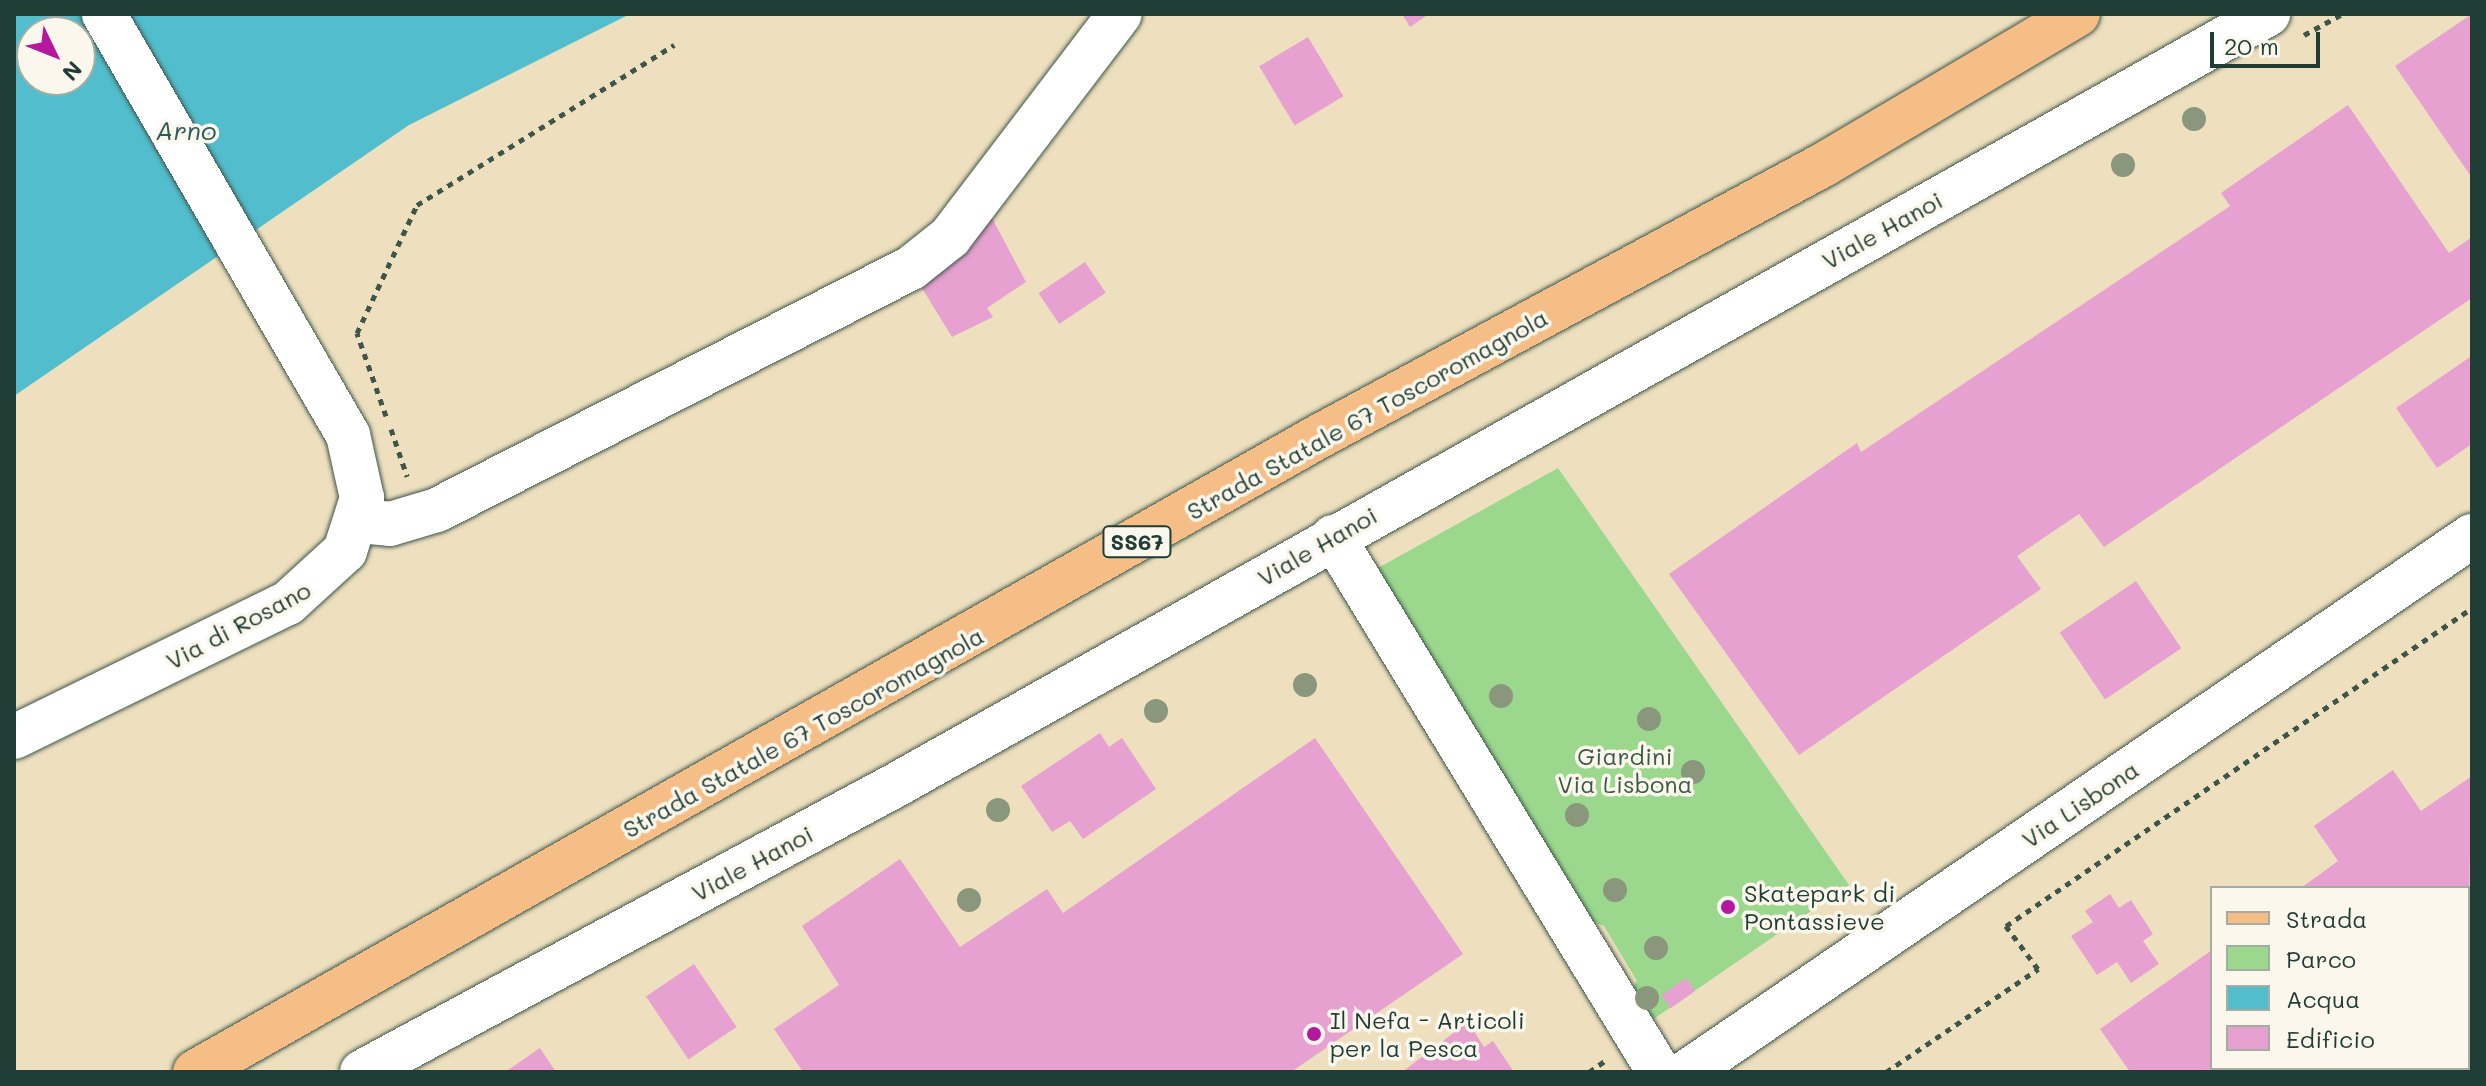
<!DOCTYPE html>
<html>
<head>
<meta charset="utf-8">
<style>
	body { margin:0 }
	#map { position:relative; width:2486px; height:1086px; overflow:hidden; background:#eee0bf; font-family:Mali,sans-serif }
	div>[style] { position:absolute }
	.green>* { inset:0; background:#9bd88d }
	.water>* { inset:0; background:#52bdcc }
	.building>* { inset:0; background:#e7a1d1; transform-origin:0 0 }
	.path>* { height:5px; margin-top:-2.5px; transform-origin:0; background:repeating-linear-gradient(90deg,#3e5549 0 6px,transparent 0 12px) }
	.roads { filter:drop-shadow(0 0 2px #3e5549) drop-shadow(0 0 2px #3e5549) }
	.minor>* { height:44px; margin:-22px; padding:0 22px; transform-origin:22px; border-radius:22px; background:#fff }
	.major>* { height:44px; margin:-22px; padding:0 22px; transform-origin:22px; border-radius:22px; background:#f6be87 }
	.trees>* { width:24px; height:24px; margin:-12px; border-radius:50%; background:#8a977c }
	.dots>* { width:22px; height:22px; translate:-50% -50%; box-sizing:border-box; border:4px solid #fbf7ec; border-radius:50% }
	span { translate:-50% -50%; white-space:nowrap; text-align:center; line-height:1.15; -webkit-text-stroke:7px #fbf7ec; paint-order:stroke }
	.shield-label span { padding:2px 6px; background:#fbf7ec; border:2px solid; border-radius:6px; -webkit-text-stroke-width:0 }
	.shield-label { font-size:22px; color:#1f3d34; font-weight:700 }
	.street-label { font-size:24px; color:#1f3d34 }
	.park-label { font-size:24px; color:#385c46 }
	.poi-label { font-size:24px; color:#1f3d34 }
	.left { translate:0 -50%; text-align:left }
	.water-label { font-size:26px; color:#2c5d5a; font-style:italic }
	.frame { position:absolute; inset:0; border:16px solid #1f3d34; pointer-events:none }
	.legend { position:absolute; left:2210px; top:886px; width:260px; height:184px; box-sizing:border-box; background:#fbf7ec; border:2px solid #a3ada2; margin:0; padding:10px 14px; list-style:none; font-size:24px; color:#1f3d34 }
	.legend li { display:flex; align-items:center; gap:16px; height:40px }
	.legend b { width:40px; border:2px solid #a3ada2 }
	.north { position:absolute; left:16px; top:16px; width:80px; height:80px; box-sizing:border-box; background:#fbf7ec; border:2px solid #a3ada2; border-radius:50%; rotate:133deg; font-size:22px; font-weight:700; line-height:32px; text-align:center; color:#1f3d34 }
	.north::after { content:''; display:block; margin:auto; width:28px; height:36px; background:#b5179e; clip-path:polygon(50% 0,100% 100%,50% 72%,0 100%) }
	.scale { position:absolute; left:2210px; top:32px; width:110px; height:36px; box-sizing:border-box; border:4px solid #1f3d34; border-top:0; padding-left:10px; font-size:24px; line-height:28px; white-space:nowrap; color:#1f3d34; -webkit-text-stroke:6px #fbf7ec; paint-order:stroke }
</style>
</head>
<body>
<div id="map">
	<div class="green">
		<i style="clip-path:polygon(1558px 468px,1849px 885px,1642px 1027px,1625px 998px,1637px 981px,1604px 926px,1575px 914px,1369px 573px)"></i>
	</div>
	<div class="water">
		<i style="clip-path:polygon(evenodd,14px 14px,630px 14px,409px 125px,14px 396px,14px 14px,32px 32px,80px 32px,80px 80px,32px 80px,32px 32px)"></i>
	</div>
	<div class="building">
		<i style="clip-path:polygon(1402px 14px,1429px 14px,1410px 27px)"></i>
		<i style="clip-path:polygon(2472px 14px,2472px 178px,2395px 66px)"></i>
		<i style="left:1308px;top:37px;width:69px;height:57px;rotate:59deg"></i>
		<i style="clip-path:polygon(2348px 105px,2449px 253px,2472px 237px,2472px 298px,2104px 547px,2079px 514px,2017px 556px,2041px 589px,1799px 755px,1669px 574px,1857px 443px,1861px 452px,2230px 206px,2221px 193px)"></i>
		<i style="clip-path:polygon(991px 216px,1026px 282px,987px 308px,993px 317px,952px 337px,917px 280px)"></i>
		<i style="left:1085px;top:262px;width:37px;height:56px;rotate:56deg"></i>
		<i style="clip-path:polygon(2470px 357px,2472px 444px,2437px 468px,2396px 408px)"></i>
		<i style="left:2136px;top:581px;width:81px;height:92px;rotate:56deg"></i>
		<i style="clip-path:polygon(1100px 733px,1109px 747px,1122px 738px,1156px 789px,1083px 839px,1070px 821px,1052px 832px,1021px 786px)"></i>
		<i style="clip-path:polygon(1315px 738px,1463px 954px,1291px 1072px,803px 1072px,774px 1029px,839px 985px,802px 926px,900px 859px,960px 947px,1047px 889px,1063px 913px)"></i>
		<i style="clip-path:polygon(2393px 770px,2421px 811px,2472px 776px,2468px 935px,2468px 888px,2301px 888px,2338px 861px,2314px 826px)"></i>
		<i style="clip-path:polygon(2110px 894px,2119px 908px,2131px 900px,2153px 934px,2143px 941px,2159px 964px,2131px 983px,2117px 962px,2097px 975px,2071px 936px,2093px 922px,2085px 911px)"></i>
		<i style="clip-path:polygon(2212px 950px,2212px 1068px,2278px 1068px,2130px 1072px,2100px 1029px)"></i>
		<i style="left:694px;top:964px;width:76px;height:58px;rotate:56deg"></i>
		<i style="left:1686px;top:978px;width:16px;height:30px;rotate:55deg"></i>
		<i style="clip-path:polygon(1468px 1022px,1484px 1047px,1493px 1041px,1514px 1072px,1402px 1072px)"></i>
		<i style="clip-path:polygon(540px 1048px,556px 1072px,505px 1072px)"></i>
	</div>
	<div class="path">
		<i style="left:2304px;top:35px;width:43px;rotate:-28.9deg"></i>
		<i style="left:386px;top:416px;width:88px;rotate:-109.3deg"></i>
		<i style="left:357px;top:333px;width:141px;rotate:-64.9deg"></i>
		<i style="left:417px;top:205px;width:303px;rotate:-31.9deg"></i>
		<i style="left:391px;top:429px;width:50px;rotate:71.2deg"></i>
		<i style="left:1589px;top:1072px;width:19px;rotate:-35deg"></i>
		<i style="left:1886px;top:1072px;width:184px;rotate:-34.1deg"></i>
		<i style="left:2038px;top:969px;width:54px;rotate:-126.7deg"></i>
		<i style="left:2006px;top:926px;width:564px;rotate:-34.31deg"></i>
	</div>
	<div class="roads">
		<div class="minor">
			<i style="left:358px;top:521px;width:32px;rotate:5deg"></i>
			<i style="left:390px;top:524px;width:49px;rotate:-16.6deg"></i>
			<i style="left:437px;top:510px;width:532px;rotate:-27.05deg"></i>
			<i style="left:911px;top:268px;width:50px;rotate:-38.5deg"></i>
			<i style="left:950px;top:237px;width:280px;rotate:-52.7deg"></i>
			<i style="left:1333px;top:537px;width:626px;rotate:58.64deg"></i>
			<i style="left:14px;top:737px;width:305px;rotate:-26.1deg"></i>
			<i style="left:288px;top:603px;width:77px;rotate:-42.4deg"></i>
			<i style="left:345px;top:551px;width:56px;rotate:-72.2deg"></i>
			<i style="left:362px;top:498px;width:65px;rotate:-102.5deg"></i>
			<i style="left:348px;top:435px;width:487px;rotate:-120.1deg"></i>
			<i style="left:362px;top:1072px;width:606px;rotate:-28.26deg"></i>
			<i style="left:896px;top:785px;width:1574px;rotate:-29.33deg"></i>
			<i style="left:1687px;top:1072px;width:951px;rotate:-34.33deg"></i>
		</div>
		<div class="major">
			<i style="left:195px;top:1072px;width:1288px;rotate:-29.49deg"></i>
			<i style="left:1316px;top:438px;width:576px;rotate:-28.3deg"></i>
			<i style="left:1823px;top:165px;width:296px;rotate:-30.6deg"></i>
		</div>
	</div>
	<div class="trees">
		<i style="left:2194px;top:119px"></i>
		<i style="left:2123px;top:165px"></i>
		<i style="left:1305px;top:685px"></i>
		<i style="left:1501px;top:696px"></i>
		<i style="left:1156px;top:711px"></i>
		<i style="left:1649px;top:719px"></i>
		<i style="left:1693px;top:772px"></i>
		<i style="left:998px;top:810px"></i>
		<i style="left:1577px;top:815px"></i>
		<i style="left:1615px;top:890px"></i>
		<i style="left:969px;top:900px"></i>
		<i style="left:1656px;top:948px"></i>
		<i style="left:1647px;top:998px"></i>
	</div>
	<div class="dots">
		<i style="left:1728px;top:907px;background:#b5179e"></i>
		<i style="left:1314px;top:1034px;background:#b5179e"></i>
	</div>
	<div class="shield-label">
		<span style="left:1137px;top:542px">SS67</span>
	</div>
	<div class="street-label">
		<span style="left:1882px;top:230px;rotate:-29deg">Viale Hanoi</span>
		<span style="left:1367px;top:414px;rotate:-29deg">Strada Statale 67 Toscoromagnola</span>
		<span style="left:1317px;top:546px;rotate:-30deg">Viale Hanoi</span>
		<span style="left:238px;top:625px;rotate:-28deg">Via di Rosano</span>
		<span style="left:803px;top:732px;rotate:-29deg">Strada Statale 67 Toscoromagnola</span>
		<span style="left:2080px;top:804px;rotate:-34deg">Via Lisbona</span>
		<span style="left:752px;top:863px;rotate:-28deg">Viale Hanoi</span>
	</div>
	<div class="park-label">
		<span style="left:1625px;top:770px">Giardini<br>Via Lisbona</span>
	</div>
	<div class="poi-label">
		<span class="left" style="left:1744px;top:907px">Skatepark di<br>Pontassieve</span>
		<span class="left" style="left:1330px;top:1034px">Il Nefa - Articoli<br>per la Pesca</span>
	</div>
	<div class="water-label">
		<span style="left:186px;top:131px">Arno</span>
	</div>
	<div class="frame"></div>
	<ul class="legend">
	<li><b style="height:10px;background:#f6be87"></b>Strada</li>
	<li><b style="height:22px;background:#9bd88d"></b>Parco</li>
	<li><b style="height:22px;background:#52bdcc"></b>Acqua</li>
	<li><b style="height:22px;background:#e7a1d1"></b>Edificio</li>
	</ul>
	<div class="north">N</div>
	<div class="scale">20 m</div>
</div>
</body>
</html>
